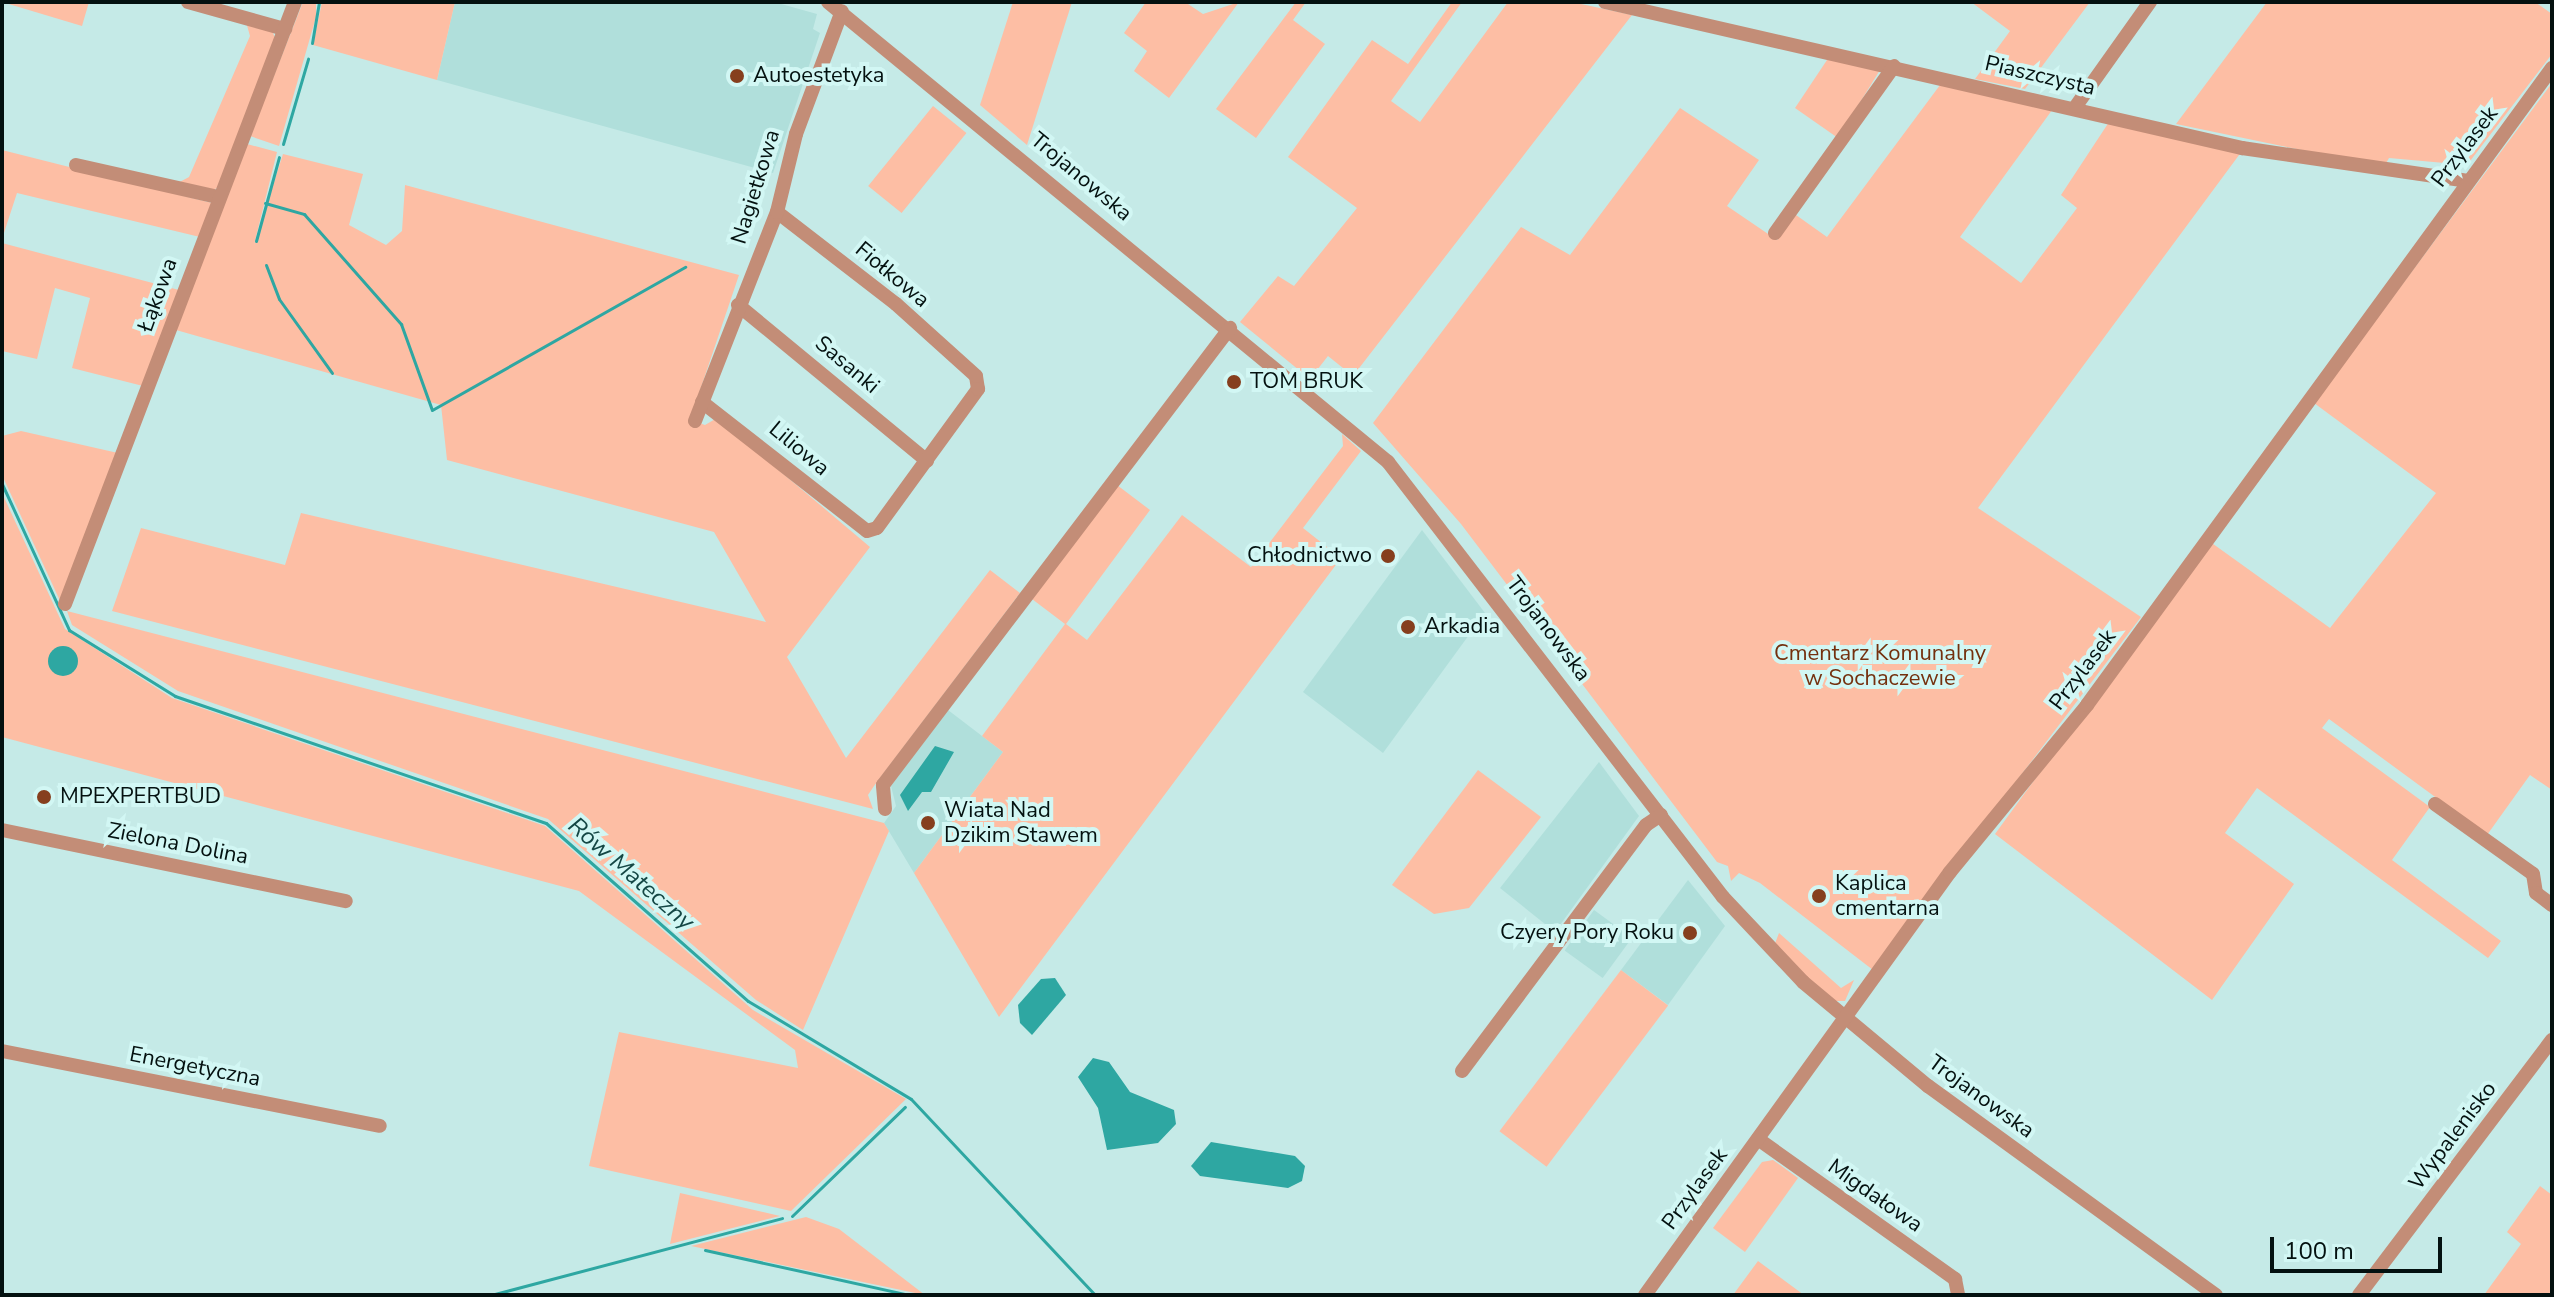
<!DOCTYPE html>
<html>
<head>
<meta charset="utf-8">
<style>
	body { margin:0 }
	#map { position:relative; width:2554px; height:1297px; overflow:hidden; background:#c5eae7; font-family:"Nunito Sans",sans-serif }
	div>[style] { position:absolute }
	.built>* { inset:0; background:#b0dfdb; transform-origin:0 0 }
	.green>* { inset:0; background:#fdbea4; transform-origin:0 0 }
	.water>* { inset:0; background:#2ea7a2 }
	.round { border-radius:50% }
	.stream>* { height:3px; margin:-1.5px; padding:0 1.5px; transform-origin:1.5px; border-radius:1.5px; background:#2ea7a2 }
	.minor>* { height:14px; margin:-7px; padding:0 7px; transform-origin:7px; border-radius:7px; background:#c38d77 }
	.dots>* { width:22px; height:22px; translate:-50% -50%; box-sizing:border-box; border:4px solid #d2f7f4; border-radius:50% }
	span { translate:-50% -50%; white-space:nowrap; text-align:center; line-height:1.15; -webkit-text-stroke:8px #d2f7f4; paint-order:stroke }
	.poi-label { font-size:22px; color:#041110 }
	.left { translate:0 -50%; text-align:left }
	.right { translate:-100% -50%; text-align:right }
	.street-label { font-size:22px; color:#041110 }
	.park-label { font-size:22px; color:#74300e }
	.water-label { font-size:24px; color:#144745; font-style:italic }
	.frame { position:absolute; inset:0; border:4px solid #041110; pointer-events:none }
	.scale { position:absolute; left:2270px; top:1237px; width:172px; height:36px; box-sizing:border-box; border:4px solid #041110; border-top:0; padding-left:10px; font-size:24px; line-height:28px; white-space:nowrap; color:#041110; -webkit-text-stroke:6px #d2f7f4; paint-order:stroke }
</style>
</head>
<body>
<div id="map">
	<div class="built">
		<i style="clip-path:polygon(455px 2px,774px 2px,817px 14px,813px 29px,820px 33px,773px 173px,437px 80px)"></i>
		<i style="clip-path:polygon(1422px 530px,1485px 613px,1383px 753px,1303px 692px)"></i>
		<i style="clip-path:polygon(948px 710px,1003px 752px,914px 873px,884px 823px,896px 806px,891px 786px)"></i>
		<i style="clip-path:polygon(1599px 762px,1639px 816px,1555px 932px,1500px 888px)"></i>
		<i style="clip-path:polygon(1688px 880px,1725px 926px,1668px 1005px,1621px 970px)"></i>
		<i style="left:1594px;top:910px;width:47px;height:50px;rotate:36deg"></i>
	</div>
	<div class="green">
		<i style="clip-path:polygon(2px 2px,89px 2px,82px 26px)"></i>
		<i style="clip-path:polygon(303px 2px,316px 2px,316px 17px,279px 146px,250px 136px)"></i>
		<i style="clip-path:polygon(322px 2px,455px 2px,437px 80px,313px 45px)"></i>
		<i style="clip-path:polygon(1013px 2px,1072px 2px,1027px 145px,980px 105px)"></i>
		<i style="clip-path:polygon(1146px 2px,1185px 2px,1203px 14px,1239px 2px,1169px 98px,1134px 71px,1147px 51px,1124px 33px)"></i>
		<i style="clip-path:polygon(1296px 2px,1306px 2px,1293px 20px,1325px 44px,1256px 138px,1216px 109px)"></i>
		<i style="clip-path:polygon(1452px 2px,1462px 2px,1391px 101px,1420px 122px,1508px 2px,1572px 2px,1632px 15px,1353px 376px,1328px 356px,1310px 379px,1240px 322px,1278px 276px,1294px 286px,1357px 208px,1288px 157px,1372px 40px,1408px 64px)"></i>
		<i style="clip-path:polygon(1971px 2px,2090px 2px,2025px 89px,1975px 79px,2010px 31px)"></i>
		<i style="clip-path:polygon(2267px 2px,2535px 2px,2552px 14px,2552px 54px,2467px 165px,2389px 158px,2384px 167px,2176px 124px)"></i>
		<i style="clip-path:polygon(246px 22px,272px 30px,276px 41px,220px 186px,212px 191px,176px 184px,189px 177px,250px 36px)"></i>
		<i style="clip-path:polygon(1829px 57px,1880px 70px,1838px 138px,1795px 108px)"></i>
		<i style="clip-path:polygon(1943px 81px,2055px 106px,1960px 237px,2021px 283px,2077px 208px,2061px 195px,2111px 119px,2242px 151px,1978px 508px,2141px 617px,1873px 970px,1760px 883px,1739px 873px,1731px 881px,1728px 866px,1717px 862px,1461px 524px,1373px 423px,1521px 227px,1570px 255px,1680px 108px,1759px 160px,1727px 206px,1777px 240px,1796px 215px,1827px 237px)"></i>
		<i style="clip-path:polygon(2552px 83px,2552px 790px,2530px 775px,2487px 835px,2329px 719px,2322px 728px,2430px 807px,2392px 860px,2501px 941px,2488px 958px,2257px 788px,2225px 833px,2294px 884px,2212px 1000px,1995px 834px,2209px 541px,2330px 628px,2436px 493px,2314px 403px)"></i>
		<i style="left:933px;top:106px;width:43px;height:103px;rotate:39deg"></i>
		<i style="clip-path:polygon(247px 144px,277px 152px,254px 245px,283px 154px,363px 174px,349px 225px,386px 245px,402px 231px,405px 185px,739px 275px,690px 420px,705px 425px,717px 418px,870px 547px,787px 657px,846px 758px,990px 570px,1020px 593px,874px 786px,868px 795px,873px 809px,112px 611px,141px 528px,285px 565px,301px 513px,766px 622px,714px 532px,447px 460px,441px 405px,176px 330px)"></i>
		<i style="clip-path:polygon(2px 150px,212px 203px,200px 237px,17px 193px,2px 239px)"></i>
		<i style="clip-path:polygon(2px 243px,179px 290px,143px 386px,72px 368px,90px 298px,55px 288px,37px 359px,2px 351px)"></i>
		<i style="clip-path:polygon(21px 431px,118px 453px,61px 603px,2px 475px,2px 436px)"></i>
		<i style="clip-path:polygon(1342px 434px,1361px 451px,1303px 528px,1341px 558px,999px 1017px,914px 873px,1003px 752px,982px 736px,1065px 624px,1032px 599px,1117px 485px,1150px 510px,1066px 624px,1087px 640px,1182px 515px,1251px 567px,1343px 446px)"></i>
		<i style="clip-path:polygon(2px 493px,65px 629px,172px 698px,545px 826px,753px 1010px,906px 1099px,791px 1211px,589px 1166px,619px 1032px,798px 1068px,795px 1050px,579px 891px,2px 737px)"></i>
		<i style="clip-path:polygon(67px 611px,884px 823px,889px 831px,803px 1030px,756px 1000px,548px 819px,178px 691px,72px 625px)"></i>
		<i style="clip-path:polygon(1478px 770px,1541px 817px,1469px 908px,1434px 914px,1392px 885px)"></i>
		<i style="clip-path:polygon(1779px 933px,1841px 988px,1854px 980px,1845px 1001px,1832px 1001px,1774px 946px)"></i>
		<i style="left:1621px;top:970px;width:59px;height:202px;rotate:37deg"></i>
		<i style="clip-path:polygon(1773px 1160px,1798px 1178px,1745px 1252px,1713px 1228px,1762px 1162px)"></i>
		<i style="clip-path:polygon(2540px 1186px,2552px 1195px,2552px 1295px,2484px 1295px,2521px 1244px,2507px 1232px)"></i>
		<i style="clip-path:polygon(680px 1193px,780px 1216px,670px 1244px)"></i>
		<i style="clip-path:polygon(806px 1217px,839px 1229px,925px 1295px,691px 1246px)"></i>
		<i style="clip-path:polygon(1758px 1261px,1785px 1281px,1804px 1295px,1733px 1295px)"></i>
	</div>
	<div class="water">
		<i class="round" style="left:48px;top:646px;width:30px;height:30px"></i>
		<i style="clip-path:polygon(935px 746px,954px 752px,931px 792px,922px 792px,908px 811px,900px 795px)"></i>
		<i style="clip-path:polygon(1055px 978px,1066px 995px,1032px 1035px,1020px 1023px,1018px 1005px,1041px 979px)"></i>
		<i style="clip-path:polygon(1093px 1058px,1109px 1062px,1130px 1092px,1174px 1110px,1176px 1124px,1158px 1143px,1107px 1150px,1098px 1108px,1078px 1077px)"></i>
		<i style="clip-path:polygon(1211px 1142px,1295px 1156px,1305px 1166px,1302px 1181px,1288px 1188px,1200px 1176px,1191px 1166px)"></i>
	</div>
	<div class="stream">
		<i style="left:312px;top:43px;width:42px;rotate:-80.3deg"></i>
		<i style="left:283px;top:144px;width:89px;rotate:-73.6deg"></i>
		<i style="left:265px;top:203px;width:41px;rotate:15.8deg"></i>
		<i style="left:304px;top:214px;width:147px;rotate:48.6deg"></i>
		<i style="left:401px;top:324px;width:91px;rotate:70.2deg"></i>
		<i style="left:432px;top:410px;width:291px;rotate:-29.5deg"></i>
		<i style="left:256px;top:241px;width:87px;rotate:-74.7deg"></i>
		<i style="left:266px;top:265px;width:36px;rotate:69deg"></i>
		<i style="left:279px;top:299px;width:91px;rotate:54.4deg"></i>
		<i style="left:2px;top:484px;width:161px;rotate:65.3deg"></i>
		<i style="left:69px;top:630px;width:125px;rotate:31.9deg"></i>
		<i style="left:175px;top:696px;width:392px;rotate:18.9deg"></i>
		<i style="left:546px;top:823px;width:269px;rotate:41.4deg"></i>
		<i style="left:748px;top:1001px;width:190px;rotate:31deg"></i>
		<i style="left:911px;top:1099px;width:269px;rotate:46.8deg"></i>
		<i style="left:792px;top:1216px;width:157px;rotate:-44deg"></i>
		<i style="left:705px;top:1250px;width:210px;rotate:12.4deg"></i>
		<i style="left:491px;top:1295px;width:301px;rotate:-14.8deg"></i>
	</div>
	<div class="minor">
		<i style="left:188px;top:2px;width:101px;rotate:15.6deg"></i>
		<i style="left:828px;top:2px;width:725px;rotate:39.4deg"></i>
		<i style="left:1388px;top:462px;width:549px;rotate:52.4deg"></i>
		<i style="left:1723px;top:897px;width:117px;rotate:46.7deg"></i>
		<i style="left:1803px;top:982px;width:163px;rotate:39.8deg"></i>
		<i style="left:1928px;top:1086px;width:356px;rotate:36deg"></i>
		<i style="left:1605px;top:2px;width:654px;rotate:12.91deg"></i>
		<i style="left:2242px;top:148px;width:227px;rotate:8.3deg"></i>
		<i style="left:2076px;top:106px;width:128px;rotate:-54.6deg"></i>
		<i style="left:76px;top:165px;width:146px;rotate:12.7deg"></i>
		<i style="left:1775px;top:233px;width:205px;rotate:-54.5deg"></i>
		<i style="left:738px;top:305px;width:245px;rotate:39.5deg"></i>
		<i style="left:702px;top:402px;width:209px;rotate:38deg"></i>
		<i style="left:867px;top:531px;width:10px;rotate:-17deg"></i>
		<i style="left:877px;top:528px;width:172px;rotate:-54deg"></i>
		<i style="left:978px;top:389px;width:13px;rotate:-99deg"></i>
		<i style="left:976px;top:376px;width:108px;rotate:-138deg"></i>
		<i style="left:896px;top:304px;width:150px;rotate:-142.3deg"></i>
		<i style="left:695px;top:421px;width:225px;rotate:-68.6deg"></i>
		<i style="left:777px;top:212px;width:80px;rotate:-76.3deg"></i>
		<i style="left:796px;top:134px;width:131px;rotate:-69.5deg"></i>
		<i style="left:65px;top:604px;width:644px;rotate:-69.09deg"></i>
		<i style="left:2435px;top:804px;width:120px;rotate:35.5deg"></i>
		<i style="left:2533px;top:874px;width:19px;rotate:81deg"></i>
		<i style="left:2536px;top:893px;width:20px;rotate:37deg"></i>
		<i style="left:885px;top:809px;width:24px;rotate:-95deg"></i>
		<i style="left:883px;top:785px;width:574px;rotate:-52.79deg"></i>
		<i style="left:2px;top:830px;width:351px;rotate:11.7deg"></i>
		<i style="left:2px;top:1051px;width:385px;rotate:11.2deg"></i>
		<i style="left:1462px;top:1071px;width:307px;rotate:-53.2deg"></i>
		<i style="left:1646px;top:825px;width:18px;rotate:-34deg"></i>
		<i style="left:1758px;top:1139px;width:242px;rotate:35.4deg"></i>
		<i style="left:1955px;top:1279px;width:16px;rotate:79deg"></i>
		<i style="left:1645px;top:1295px;width:521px;rotate:-54.21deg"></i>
		<i style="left:1950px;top:872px;width:216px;rotate:-50.6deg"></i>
		<i style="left:2087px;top:705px;width:789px;rotate:-53.87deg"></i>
		<i style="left:2359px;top:1295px;width:320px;rotate:-52.9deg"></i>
	</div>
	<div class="dots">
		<i style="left:737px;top:76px;background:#863f1e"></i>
		<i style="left:1234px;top:382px;background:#863f1e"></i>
		<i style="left:1388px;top:556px;background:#863f1e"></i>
		<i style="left:1408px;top:627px;background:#863f1e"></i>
		<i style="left:44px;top:797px;background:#863f1e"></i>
		<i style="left:928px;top:823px;background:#863f1e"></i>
		<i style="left:1819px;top:896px;background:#863f1e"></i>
		<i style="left:1690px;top:933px;background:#863f1e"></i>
	</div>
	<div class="poi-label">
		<span class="left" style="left:753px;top:76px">Autoestetyka</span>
		<span class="left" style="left:1250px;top:382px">TOM BRUK</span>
		<span class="right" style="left:1372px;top:556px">Chłodnictwo</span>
		<span class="left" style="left:1424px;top:627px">Arkadia</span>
		<span class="left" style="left:60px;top:797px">MPEXPERTBUD</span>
		<span class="left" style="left:944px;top:823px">Wiata Nad<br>Dzikim Stawem</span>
		<span class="left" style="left:1835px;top:896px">Kaplica<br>cmentarna</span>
		<span class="right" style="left:1674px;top:933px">Czyery Pory Roku</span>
	</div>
	<div class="street-label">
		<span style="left:2040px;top:76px;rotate:13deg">Piaszczysta</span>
		<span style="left:2465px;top:147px;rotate:-53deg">Przylasek</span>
		<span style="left:1081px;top:177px;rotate:40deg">Trojanowska</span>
		<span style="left:756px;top:187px;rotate:-73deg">Nagietkowa</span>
		<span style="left:892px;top:275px;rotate:40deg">Fiołkowa</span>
		<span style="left:158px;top:295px;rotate:-70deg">Łąkowa</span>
		<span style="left:847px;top:365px;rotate:40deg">Sasanki</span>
		<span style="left:799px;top:449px;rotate:40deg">Liliowa</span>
		<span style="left:1548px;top:629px;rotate:53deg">Trojanowska</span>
		<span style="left:2083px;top:670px;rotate:-53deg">Przylasek</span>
		<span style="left:178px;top:844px;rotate:11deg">Zielona Dolina</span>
		<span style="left:195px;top:1067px;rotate:11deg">Energetyczna</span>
		<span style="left:1981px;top:1097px;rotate:36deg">Trojanowska</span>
		<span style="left:2453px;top:1136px;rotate:-53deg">Wypalenisko</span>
		<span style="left:1695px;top:1189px;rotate:-54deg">Przylasek</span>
		<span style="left:1875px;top:1196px;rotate:35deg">Migdałowa</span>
	</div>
	<div class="park-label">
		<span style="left:1880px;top:666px">Cmentarz Komunalny<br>w Sochaczewie</span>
	</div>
	<div class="water-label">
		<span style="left:631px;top:874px;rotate:41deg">Rów Mateczny</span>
	</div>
	<div class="frame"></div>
	<div class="scale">100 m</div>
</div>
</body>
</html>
